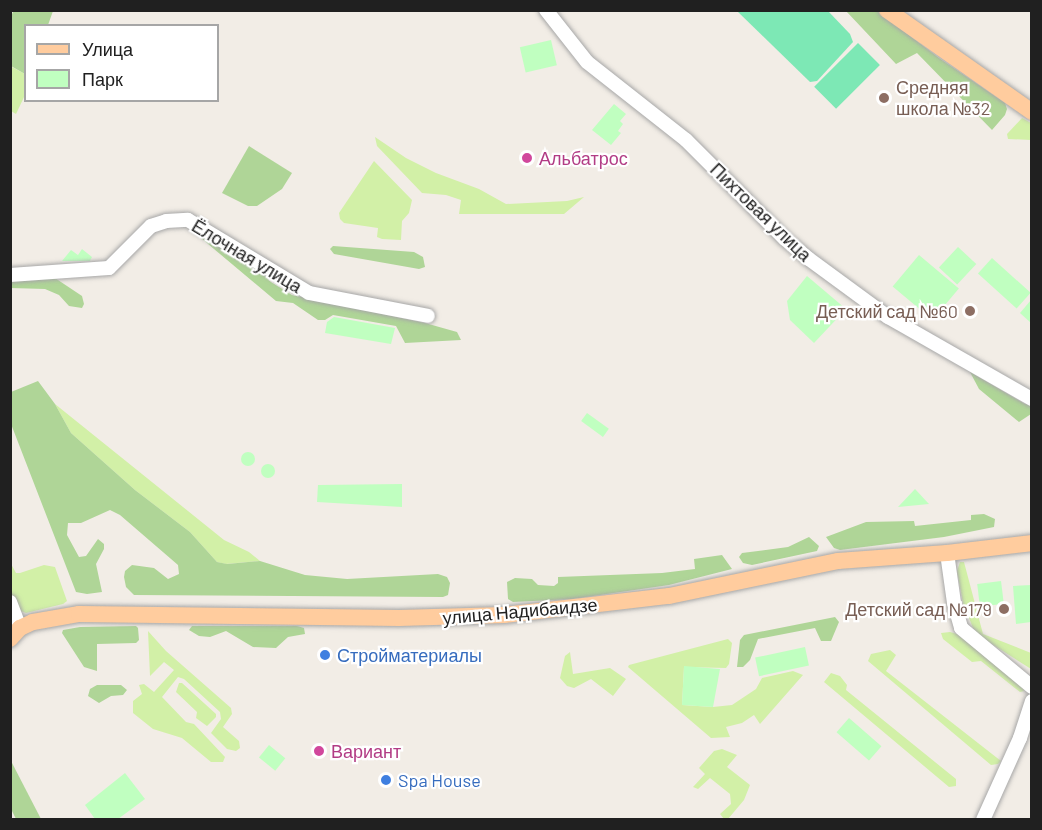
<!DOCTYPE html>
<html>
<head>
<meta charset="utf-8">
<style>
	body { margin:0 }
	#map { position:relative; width:1042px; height:830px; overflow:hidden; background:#f2ede6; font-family:Barlow,sans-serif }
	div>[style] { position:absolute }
	.grass>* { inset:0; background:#d2f0a7 }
	.forest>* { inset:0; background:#afd597 }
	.park>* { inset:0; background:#c0ffc0; transform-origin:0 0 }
	.round { border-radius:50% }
	.pitch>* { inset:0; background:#7de8b5; transform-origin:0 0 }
	.roads { filter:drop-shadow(0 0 2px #a7a7a7) drop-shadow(0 0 2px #a7a7a7) }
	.minor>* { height:14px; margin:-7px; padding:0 7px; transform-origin:7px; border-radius:7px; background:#fff }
	.major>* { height:16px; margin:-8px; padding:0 8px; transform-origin:8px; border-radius:8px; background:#ffcc9e }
	.dots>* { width:16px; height:16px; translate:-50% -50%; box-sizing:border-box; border:3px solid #fff; border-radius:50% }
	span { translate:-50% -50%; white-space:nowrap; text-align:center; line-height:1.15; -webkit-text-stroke:4.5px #fff; paint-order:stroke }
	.education-label { font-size:18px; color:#785e54 }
	.left { translate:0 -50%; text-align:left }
	.right { translate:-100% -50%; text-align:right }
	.hotel-label { font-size:18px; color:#b23c85 }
	.street-label { font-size:18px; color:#202020 }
	.shop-label { font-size:18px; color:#366cbe }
	.frame { position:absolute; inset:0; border:12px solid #202020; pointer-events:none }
	.legend { position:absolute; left:24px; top:24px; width:195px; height:78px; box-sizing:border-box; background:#fff; border:2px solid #a6a6a6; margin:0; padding:8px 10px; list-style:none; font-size:18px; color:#202020 }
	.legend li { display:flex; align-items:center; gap:12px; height:30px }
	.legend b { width:30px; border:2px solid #a6a6a6 }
</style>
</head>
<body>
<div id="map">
	<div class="grass">
		<i style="clip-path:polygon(10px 66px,25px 74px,25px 95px,16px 114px,11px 111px)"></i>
		<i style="clip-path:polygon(1022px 118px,1031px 123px,1031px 140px,1008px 139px,1007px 134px)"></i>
		<i style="clip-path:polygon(375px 137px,406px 158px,436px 173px,479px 189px,506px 204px,567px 201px,584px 197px,564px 214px,459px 214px,461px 200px,446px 195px,422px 193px,377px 146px)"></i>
		<i style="clip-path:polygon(374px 161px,412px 200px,409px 213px,402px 221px,401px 240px,382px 239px,377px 237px,378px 228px,344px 223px,340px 219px,339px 213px)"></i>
		<i style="clip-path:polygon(55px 404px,224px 540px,249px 552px,260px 561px,226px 564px,217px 562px,190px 532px,135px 490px,71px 433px)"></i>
		<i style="clip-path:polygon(10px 562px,16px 573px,20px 573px,44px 565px,55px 567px,67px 601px,63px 604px,26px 613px,21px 611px,14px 606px,11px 597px)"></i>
		<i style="clip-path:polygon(960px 562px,964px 562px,983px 634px,1031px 653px,1031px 669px,981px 637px,973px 628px,963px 603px,957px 571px)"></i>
		<i style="clip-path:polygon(148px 631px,166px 651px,231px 708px,232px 714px,223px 727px,239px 741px,240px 748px,236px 751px,227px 749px,211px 733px,221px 719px,220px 712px,184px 679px,178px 677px,162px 697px,186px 722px,194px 724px,225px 757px,223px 762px,211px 762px,182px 738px,153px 729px,133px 713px,133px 701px,142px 694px,139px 685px,144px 684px,154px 692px,174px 670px,164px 662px,150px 676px)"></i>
		<i style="clip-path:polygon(950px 632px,957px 634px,1023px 687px,1024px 691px,1020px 692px,981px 661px,972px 662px,943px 639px,941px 633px)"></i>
		<i style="clip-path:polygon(728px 639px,732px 643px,729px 664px,726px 668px,684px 667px,682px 705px,713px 707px,732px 705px,756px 689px,762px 678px,793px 671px,803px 675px,760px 724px,754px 715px,742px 723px,726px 727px,730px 737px,711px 738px,628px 667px,629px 665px)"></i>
		<i style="clip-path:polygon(890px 650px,896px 655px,886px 671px,1001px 761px,998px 764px,991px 765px,868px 661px,871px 654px)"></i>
		<i style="clip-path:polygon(570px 652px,573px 674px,610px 668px,626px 679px,613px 696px,591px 679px,574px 688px,567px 686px,560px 678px,565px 656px)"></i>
		<i style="clip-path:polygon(831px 673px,840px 676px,847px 685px,846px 690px,956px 779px,956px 786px,949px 787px,824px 682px)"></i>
		<i style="clip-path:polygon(179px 683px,182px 683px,216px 714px,216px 717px,207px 726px,196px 718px,197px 712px,176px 692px)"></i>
		<i style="clip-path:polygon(722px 749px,737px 755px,727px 767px,750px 785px,744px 800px,728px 819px,724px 819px,720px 814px,731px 804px,730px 794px,710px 778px,698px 789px,693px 787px,705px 774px,699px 768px,714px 751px)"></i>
	</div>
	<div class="forest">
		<i style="clip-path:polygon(14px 10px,53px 11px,48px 25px,26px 26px,25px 74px,11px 66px,11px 16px)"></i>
		<i style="clip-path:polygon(846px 11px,877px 11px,939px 58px,1005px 103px,1007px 109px,1005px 115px,992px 130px,917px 53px,896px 64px)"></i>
		<i style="clip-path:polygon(249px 146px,292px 173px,282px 189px,257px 206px,248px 206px,222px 193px)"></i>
		<i style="clip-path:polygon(189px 228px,196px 229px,255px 266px,271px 282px,292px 295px,425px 323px,457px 332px,461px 340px,405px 343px,396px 326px,333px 315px,325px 320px,318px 320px,293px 303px,276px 301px)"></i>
		<i style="clip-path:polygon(333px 246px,414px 252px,423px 257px,425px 267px,419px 269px,334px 254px,330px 249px)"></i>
		<i style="clip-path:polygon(52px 276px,82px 296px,84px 304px,82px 308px,69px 306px,59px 295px,45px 289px,11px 288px,11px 277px)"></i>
		<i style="clip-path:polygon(970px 372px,1025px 404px,1031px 405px,1031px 414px,1019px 422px,979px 389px)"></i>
		<i style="clip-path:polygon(38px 381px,55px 404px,71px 433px,135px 490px,190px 532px,217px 562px,227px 564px,260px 561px,305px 575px,347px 579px,438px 574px,447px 577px,450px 583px,448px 595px,443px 597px,134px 595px,126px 587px,124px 577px,125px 571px,132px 565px,154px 568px,168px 579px,179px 574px,178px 565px,120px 515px,110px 510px,81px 523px,68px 523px,67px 535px,79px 557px,86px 556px,98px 539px,104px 544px,104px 549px,96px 564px,102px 592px,87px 594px,76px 592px,11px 424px,11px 392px)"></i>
		<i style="clip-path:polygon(984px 514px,995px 519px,994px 527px,944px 537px,840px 550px,834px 548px,826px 537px,866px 522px,914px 521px,915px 526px,971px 520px,971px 515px)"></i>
		<i style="clip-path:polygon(809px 537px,819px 546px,817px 551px,752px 565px,743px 563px,739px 557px,742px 553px,788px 547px)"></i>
		<i style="clip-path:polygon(722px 555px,732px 569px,669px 585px,572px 599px,513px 602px,508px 599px,507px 582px,515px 578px,532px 579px,538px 585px,554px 586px,558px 583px,558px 577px,662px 573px,695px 569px,694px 559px)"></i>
		<i style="clip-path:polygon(835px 617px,839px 622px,831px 641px,821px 641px,815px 628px,758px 639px,750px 660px,743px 667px,737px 667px,740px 640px,744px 635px)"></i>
		<i style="clip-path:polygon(136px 626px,138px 628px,139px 640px,136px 643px,97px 644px,97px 671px,84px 667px,62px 633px,63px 630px,80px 627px)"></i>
		<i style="clip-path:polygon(192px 626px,297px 626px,304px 628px,305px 634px,288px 637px,276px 648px,253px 647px,226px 631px,210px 637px,199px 636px,189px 630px)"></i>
		<i style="clip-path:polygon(97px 685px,121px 685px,127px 690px,123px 695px,111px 696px,99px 703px,88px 696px,90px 689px)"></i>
		<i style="clip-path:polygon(10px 761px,11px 761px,41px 819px,16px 819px,11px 809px)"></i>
	</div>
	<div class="park">
		<i style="left:551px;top:40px;width:26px;height:32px;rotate:77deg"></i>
		<i style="clip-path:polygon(614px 104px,626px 114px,620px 121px,623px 124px,618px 131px,621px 133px,611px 145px,592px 130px)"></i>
		<i style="left:958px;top:247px;width:25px;height:28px;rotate:43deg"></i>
		<i style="clip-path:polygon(82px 249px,92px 257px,90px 261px,62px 261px,71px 250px,78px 255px)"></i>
		<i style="left:919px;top:255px;width:52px;height:41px;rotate:40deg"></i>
		<i style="left:992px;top:258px;width:52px;height:21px;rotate:42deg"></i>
		<i style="clip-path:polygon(807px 276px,846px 309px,814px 343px,790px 320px,787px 301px)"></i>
		<i style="clip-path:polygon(1031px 300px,1031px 323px,1020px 313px)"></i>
		<i style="clip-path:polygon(334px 317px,395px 328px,391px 344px,325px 333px,327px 322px)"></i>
		<i style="left:587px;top:413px;width:27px;height:10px;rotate:36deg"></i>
		<i class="round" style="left:241px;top:452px;width:14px;height:14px"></i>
		<i class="round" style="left:261px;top:464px;width:14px;height:14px"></i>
		<i style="clip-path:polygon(402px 484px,402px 507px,317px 502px,318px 485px)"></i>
		<i style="clip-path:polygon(915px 489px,929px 504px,898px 507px)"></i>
		<i style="left:1001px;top:581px;width:23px;height:24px;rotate:83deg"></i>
		<i style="clip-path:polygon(1031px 585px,1031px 622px,1016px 624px,1013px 586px)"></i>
		<i style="left:805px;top:647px;width:19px;height:51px;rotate:78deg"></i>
		<i style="clip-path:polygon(684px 666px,720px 669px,713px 707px,682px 705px)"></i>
		<i style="left:849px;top:718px;width:43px;height:19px;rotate:41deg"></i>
		<i style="left:269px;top:745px;width:21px;height:16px;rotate:39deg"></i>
		<i style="clip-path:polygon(125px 773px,145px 799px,118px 819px,95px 819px,85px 805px)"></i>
	</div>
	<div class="pitch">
		<i style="clip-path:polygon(737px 11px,828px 11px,850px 34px,853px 42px,817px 81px,810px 82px)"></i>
		<i style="left:858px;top:43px;width:31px;height:62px;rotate:45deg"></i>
	</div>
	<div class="roads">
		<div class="minor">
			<i style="left:546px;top:10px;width:66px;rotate:51.7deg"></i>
			<i style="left:587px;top:62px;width:126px;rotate:38.2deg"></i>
			<i style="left:686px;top:140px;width:140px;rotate:45deg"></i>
			<i style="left:785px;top:239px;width:31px;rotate:40deg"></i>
			<i style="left:809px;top:259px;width:98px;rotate:36.3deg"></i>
			<i style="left:888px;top:317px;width:166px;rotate:29.7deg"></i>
			<i style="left:10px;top:275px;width:99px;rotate:-4deg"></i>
			<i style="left:109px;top:268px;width:59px;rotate:-45deg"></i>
			<i style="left:151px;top:226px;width:16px;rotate:-18deg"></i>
			<i style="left:166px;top:221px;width:22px;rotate:-3deg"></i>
			<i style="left:188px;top:220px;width:141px;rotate:31.1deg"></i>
			<i style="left:309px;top:293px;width:121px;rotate:10.9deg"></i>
			<i style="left:947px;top:553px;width:50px;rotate:82deg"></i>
			<i style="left:954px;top:603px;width:26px;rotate:74deg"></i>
			<i style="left:961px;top:628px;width:92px;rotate:39.7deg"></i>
			<i style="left:10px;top:602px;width:28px;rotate:69deg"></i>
			<i style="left:983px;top:820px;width:90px;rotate:-65.7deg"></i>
			<i style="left:1020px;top:738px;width:39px;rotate:-72deg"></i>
		</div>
		<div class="major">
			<i style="left:887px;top:10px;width:177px;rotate:35.1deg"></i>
			<i style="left:10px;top:639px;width:15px;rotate:-48deg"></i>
			<i style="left:20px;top:628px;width:14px;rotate:-25deg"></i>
			<i style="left:33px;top:622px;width:47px;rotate:-9.9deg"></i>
			<i style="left:79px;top:614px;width:320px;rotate:0.7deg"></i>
			<i style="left:399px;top:618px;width:105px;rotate:-1.6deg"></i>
			<i style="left:504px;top:615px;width:166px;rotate:-6.6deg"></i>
			<i style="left:669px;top:596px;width:173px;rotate:-11.7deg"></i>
			<i style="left:838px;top:561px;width:109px;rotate:-4.2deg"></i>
			<i style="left:947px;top:553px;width:86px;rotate:-6.7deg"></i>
		</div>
	</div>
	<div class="dots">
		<i style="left:884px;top:98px;background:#8d6e63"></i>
		<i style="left:527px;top:158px;background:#d1479c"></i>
		<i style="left:970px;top:311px;background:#8d6e63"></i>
		<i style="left:1004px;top:609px;background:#8d6e63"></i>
		<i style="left:325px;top:655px;background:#3f7fe0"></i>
		<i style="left:319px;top:751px;background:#d1479c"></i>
		<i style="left:386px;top:780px;background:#3f7fe0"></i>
	</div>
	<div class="education-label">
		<span class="left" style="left:896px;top:98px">Средняя<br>школа №32</span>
		<span class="right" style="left:958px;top:311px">Детский сад №60</span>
		<span class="right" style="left:992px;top:609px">Детский сад №179</span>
	</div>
	<div class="hotel-label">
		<span class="left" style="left:539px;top:158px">Альбатрос</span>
		<span class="left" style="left:331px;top:751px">Вариант</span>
	</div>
	<div class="street-label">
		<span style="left:761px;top:212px;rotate:44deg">Пихтовая улица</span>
		<span style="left:247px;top:256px;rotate:31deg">Ёлочная улица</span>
		<span style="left:520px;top:611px;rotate:-5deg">улица Надибаидзе</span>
	</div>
	<div class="shop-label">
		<span class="left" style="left:337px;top:655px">Стройматериалы</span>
		<span class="left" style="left:398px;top:780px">Spa House</span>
	</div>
	<div class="frame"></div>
	<ul class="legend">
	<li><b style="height:8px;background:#ffcc9e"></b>Улица</li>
	<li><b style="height:16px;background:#c0ffc0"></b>Парк</li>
	</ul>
</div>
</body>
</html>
